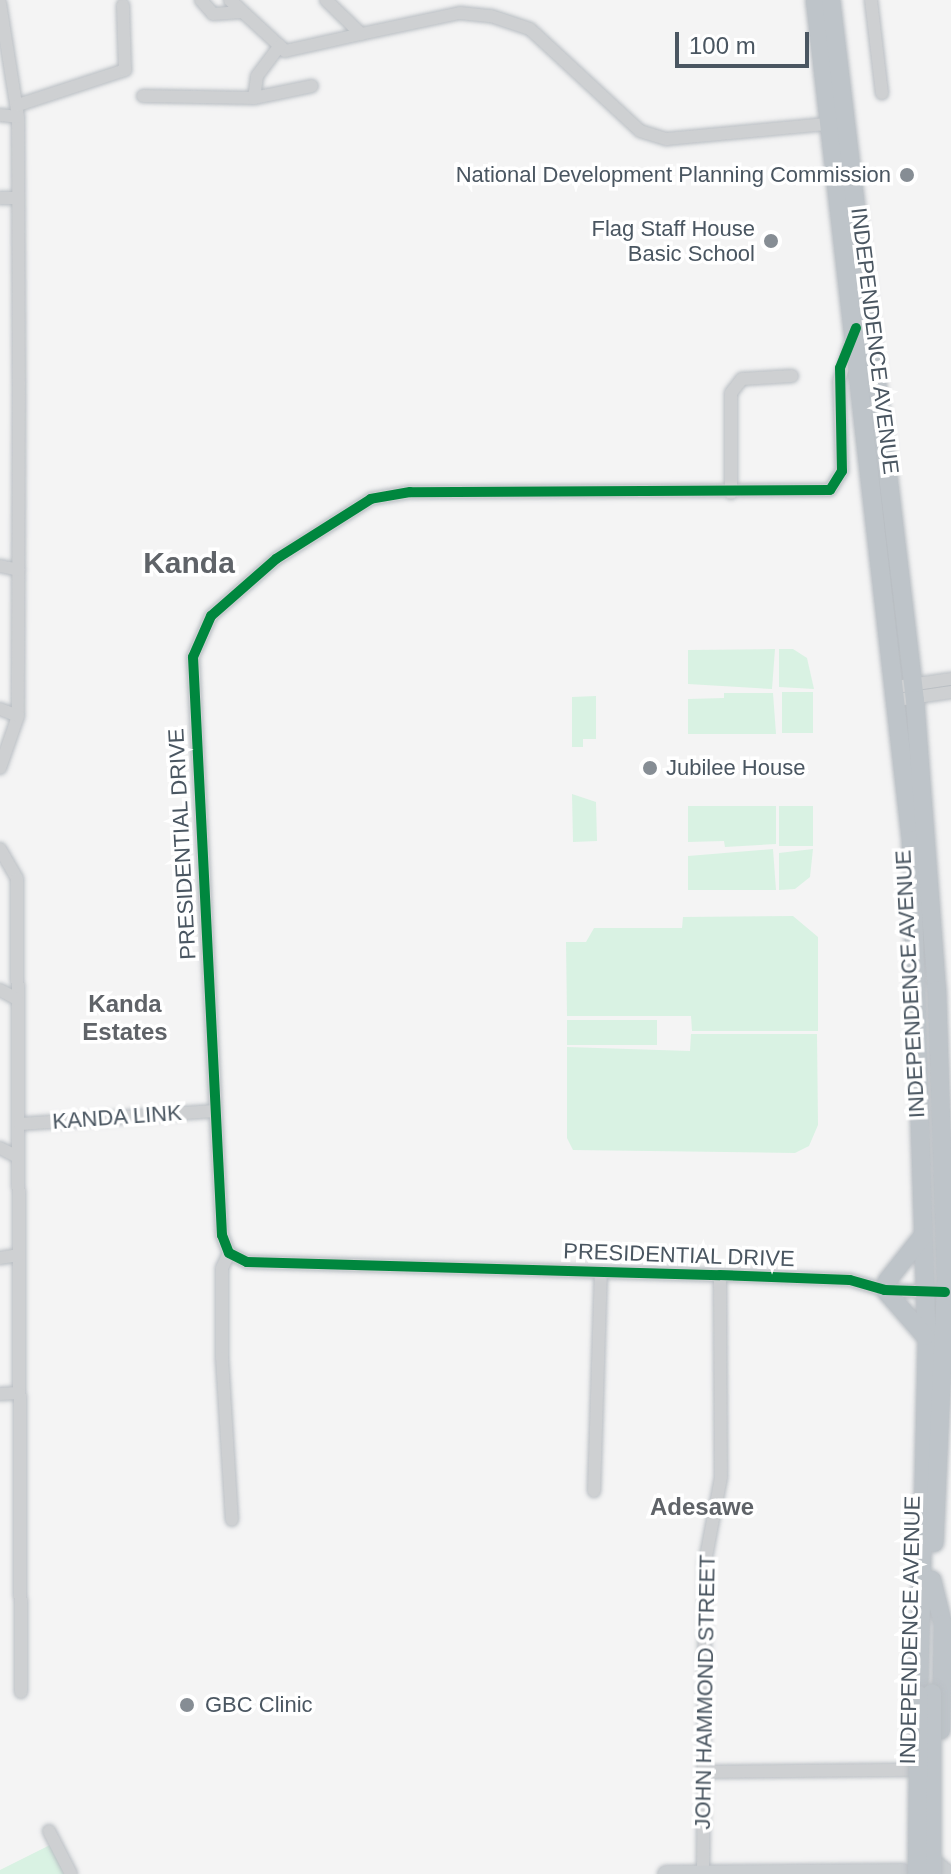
<!DOCTYPE html>
<html>
<head>
<meta charset="utf-8">
<style>
	body { margin:0 }
	#map { position:relative; width:951px; height:1874px; overflow:hidden; background:#f4f4f4; font-family:Arial,sans-serif }
	div>[style] { position:absolute }
	.green>* { inset:0; background:#d9f2e3; transform-origin:0 0 }
	.roads { filter:drop-shadow(0 0 2px #b9bec3) drop-shadow(0 0 2px #b9bec3) }
	.minor>* { height:12px; margin:-6px; padding:0 6px; transform-origin:6px; border-radius:6px; background:#ced0d2 }
	.major>* { height:16px; margin:-8px; padding:0 8px; transform-origin:8px; border-radius:8px; background:#caced1 }
	.highway>* { height:18px; margin:-9px; padding:0 9px; transform-origin:9px; border-radius:9px; background:#bec4c9 }
	.bridges { filter:drop-shadow(0 0 2px #b9bec3) drop-shadow(0 0 2px #b9bec3) }
	.highway-bridge>* { height:18px; margin:-9px; padding:0 9px; transform-origin:9px; border-radius:9px; background:#bec4c9 }
	.cycleway>* { height:10px; margin:-5px; padding:0 5px; transform-origin:5px; border-radius:5px; background:#00873e }
	.dots>* { width:22px; height:22px; translate:-50% -50%; box-sizing:border-box; border:4px solid #fff; border-radius:50% }
	span { translate:-50% -50%; white-space:nowrap; text-align:center; line-height:1.15; -webkit-text-stroke:7px #fff; paint-order:stroke }
	.poi-label { font-size:22px; color:#4a5661 }
	.right { translate:-100% -50%; text-align:right }
	.left { translate:0 -50%; text-align:left }
	.street-label { font-size:22px; color:#4a5661 }
	.neighbourhood-label { font-size:24px; color:#5f6368; font-weight:700 }
	.district-label { font-size:30px; color:#5f6368; font-weight:700 }
	.scale { position:absolute; left:675px; top:32px; width:134px; height:36px; box-sizing:border-box; border:4px solid #4a5661; border-top:0; padding-left:10px; font-size:24px; line-height:28px; white-space:nowrap; color:#4a5661; -webkit-text-stroke:6px #fff; paint-order:stroke }
</style>
</head>
<body>
<div id="map">
	<div class="green">
		<i style="clip-path:polygon(775px 649px,772px 689px,688px 684px,688px 650px)"></i>
		<i style="clip-path:polygon(779px 649px,793px 649px,807px 658px,814px 689px,779px 687px)"></i>
		<i style="left:813px;top:692px;width:41px;height:31px;rotate:90deg"></i>
		<i style="clip-path:polygon(724px 693px,773px 693px,776px 734px,688px 734px,688px 699px,724px 698px)"></i>
		<i style="clip-path:polygon(596px 696px,596px 739px,583px 739px,583px 747px,572px 747px,572px 697px)"></i>
		<i style="clip-path:polygon(572px 794px,596px 802px,597px 841px,573px 842px)"></i>
		<i style="clip-path:polygon(688px 806px,776px 806px,776px 844px,725px 847px,724px 841px,688px 842px)"></i>
		<i style="left:813px;top:806px;width:40px;height:34px;rotate:90deg"></i>
		<i style="clip-path:polygon(773px 849px,776px 890px,688px 890px,688px 856px)"></i>
		<i style="clip-path:polygon(813px 849px,810px 877px,795px 889px,779px 890px,779px 853px)"></i>
		<i style="clip-path:polygon(793px 916px,818px 937px,818px 1031px,692px 1031px,691px 1016px,567px 1016px,566px 942px,586px 942px,594px 928px,682px 928px,683px 917px)"></i>
		<i style="left:657px;top:1020px;width:25px;height:90px;rotate:90deg"></i>
		<i style="clip-path:polygon(691px 1034px,817px 1034px,818px 1125px,809px 1146px,795px 1153px,573px 1150px,567px 1138px,567px 1047px,690px 1051px)"></i>
		<i style="clip-path:polygon(50px 1845px,65px 1874px,0 1874px,0 1870px)"></i>
	</div>
	<div class="roads">
		<div class="minor">
			<i style="left:201px;top:0;width:18px;rotate:49deg"></i>
			<i style="left:213px;top:14px;width:29px;rotate:-4deg"></i>
			<i style="left:230px;top:0;width:75px;rotate:42.8deg"></i>
			<i style="left:285px;top:51px;width:78px;rotate:-12.6deg"></i>
			<i style="left:326px;top:0;width:49px;rotate:44.2deg"></i>
			<i style="left:361px;top:34px;width:101px;rotate:-12deg"></i>
			<i style="left:460px;top:13px;width:31px;rotate:6deg"></i>
			<i style="left:491px;top:16px;width:41px;rotate:18.4deg"></i>
			<i style="left:530px;top:29px;width:150px;rotate:42.8deg"></i>
			<i style="left:640px;top:131px;width:28px;rotate:17deg"></i>
			<i style="left:667px;top:139px;width:170px;rotate:-5.4deg"></i>
			<i style="left:871px;top:0;width:94px;rotate:83.3deg"></i>
			<i style="left:0;top:3px;width:115px;rotate:81deg"></i>
			<i style="left:18px;top:117px;width:267px;rotate:89.8deg"></i>
			<i style="left:19px;top:384px;width:332px;rotate:90.2deg"></i>
			<i style="left:18px;top:716px;width:55px;rotate:109.1deg"></i>
			<i style="left:143px;top:96px;width:111px;rotate:1deg"></i>
			<i style="left:254px;top:98px;width:22px;rotate:-82deg"></i>
			<i style="left:257px;top:76px;width:38px;rotate:-53deg"></i>
			<i style="left:254px;top:98px;width:59px;rotate:-11.7deg"></i>
			<i style="left:18px;top:105px;width:113px;rotate:-18.1deg"></i>
			<i style="left:125px;top:70px;width:65px;rotate:-91.8deg"></i>
			<i style="left:0;top:115px;width:18px;rotate:6deg"></i>
			<i style="left:0;top:198px;width:18px"></i>
			<i style="left:853px;top:334px;width:49px;rotate:106.6deg"></i>
			<i style="left:839px;top:381px;width:90px;rotate:88.1deg"></i>
			<i style="left:842px;top:471px;width:22px;rotate:122deg"></i>
			<i style="left:830px;top:490px;width:420px;rotate:179.7deg"></i>
			<i style="left:410px;top:492px;width:40px;rotate:170deg"></i>
			<i style="left:371px;top:499px;width:112px;rotate:147.7deg"></i>
			<i style="left:276px;top:559px;width:86px;rotate:138.8deg"></i>
			<i style="left:211px;top:616px;width:45px;rotate:113.7deg"></i>
			<i style="left:193px;top:657px;width:579px;rotate:87.13deg"></i>
			<i style="left:222px;top:1235px;width:19px;rotate:69deg"></i>
			<i style="left:229px;top:1253px;width:20px;rotate:27deg"></i>
			<i style="left:247px;top:1262px;width:473px;rotate:1.6deg"></i>
			<i style="left:720px;top:1275px;width:130px;rotate:2.2deg"></i>
			<i style="left:850px;top:1280px;width:36px;rotate:16deg"></i>
			<i style="left:885px;top:1290px;width:45px;rotate:2.5deg"></i>
			<i style="left:731px;top:493px;width:100px;rotate:-90deg"></i>
			<i style="left:731px;top:393px;width:18px;rotate:-52deg"></i>
			<i style="left:742px;top:379px;width:50px;rotate:-3.4deg"></i>
			<i style="left:0;top:566px;width:19px;rotate:12deg"></i>
			<i style="left:896px;top:687px;width:56px;rotate:-8.3deg"></i>
			<i style="left:897px;top:700px;width:55px;rotate:-8.4deg"></i>
			<i style="left:0;top:709px;width:19px;rotate:21deg"></i>
			<i style="left:0;top:849px;width:34px;rotate:60deg"></i>
			<i style="left:17px;top:879px;width:813px;rotate:89.72deg"></i>
			<i style="left:0;top:990px;width:19px;rotate:28deg"></i>
			<i style="left:20px;top:1124px;width:195px;rotate:-3.8deg"></i>
			<i style="left:0;top:1148px;width:18px;rotate:27deg"></i>
			<i style="left:229px;top:1253px;width:17px;rotate:115deg"></i>
			<i style="left:222px;top:1268px;width:90px;rotate:90deg"></i>
			<i style="left:222px;top:1358px;width:162px;rotate:86.5deg"></i>
			<i style="left:0;top:1258px;width:18px;rotate:-9deg"></i>
			<i style="left:0;top:1394px;width:18px;rotate:-3deg"></i>
			<i style="left:594px;top:1491px;width:219px;rotate:-88.2deg"></i>
			<i style="left:703px;top:1772px;width:207px;rotate:-0.6deg"></i>
			<i style="left:49px;top:1831px;width:48px;rotate:62.9deg"></i>
			<i style="left:703px;top:1871px;width:309px;rotate:-89.6deg"></i>
			<i style="left:705px;top:1562px;width:86px;rotate:-79.3deg"></i>
			<i style="left:721px;top:1477px;width:202px;rotate:-90.3deg"></i>
		</div>
		<div class="major">
			<i style="left:922px;top:1863px;width:15px;rotate:8deg"></i>
			<i style="left:937px;top:1865px;width:14px;rotate:39deg"></i>
			<i style="left:666px;top:1874px;width:237px;rotate:-0.5deg"></i>
		</div>
		<div class="highway">
			<i style="left:815px;top:0;width:845px;rotate:83.48deg"></i>
			<i style="left:911px;top:840px;width:499px;rotate:88.2deg"></i>
			<i style="left:927px;top:1339px;width:356px;rotate:91.3deg"></i>
			<i style="left:831px;top:0;width:705px;rotate:83.16deg"></i>
			<i style="left:915px;top:700px;width:291px;rotate:85.7deg"></i>
			<i style="left:937px;top:990px;width:293px;rotate:88.2deg"></i>
			<i style="left:946px;top:1283px;width:260px;rotate:92.6deg"></i>
			<i style="left:887px;top:1281px;width:56px;rotate:-51.5deg"></i>
			<i style="left:885px;top:1290px;width:61px;rotate:49deg"></i>
			<i style="left:932px;top:1580px;width:45px;rotate:76deg"></i>
			<i style="left:943px;top:1624px;width:106px;rotate:91.1deg"></i>
		</div>
	</div>
	<div class="bridges">
		<div class="highway-bridge">
			<i style="left:932px;top:1693px;width:181px;rotate:90deg"></i>
			<i style="left:917px;top:1874px;width:179px;rotate:-89.4deg"></i>
		</div>
	</div>
	<div class="cycleway">
		<i style="left:856px;top:328px;width:43px;rotate:111.8deg"></i>
		<i style="left:840px;top:368px;width:103px;rotate:88.9deg"></i>
		<i style="left:842px;top:471px;width:22px;rotate:122deg"></i>
		<i style="left:830px;top:490px;width:420px;rotate:179.7deg"></i>
		<i style="left:410px;top:492px;width:40px;rotate:170deg"></i>
		<i style="left:371px;top:499px;width:112px;rotate:147.7deg"></i>
		<i style="left:276px;top:559px;width:86px;rotate:138.8deg"></i>
		<i style="left:211px;top:616px;width:45px;rotate:113.7deg"></i>
		<i style="left:193px;top:657px;width:579px;rotate:87.13deg"></i>
		<i style="left:222px;top:1235px;width:19px;rotate:69deg"></i>
		<i style="left:229px;top:1253px;width:20px;rotate:27deg"></i>
		<i style="left:247px;top:1262px;width:473px;rotate:1.6deg"></i>
		<i style="left:720px;top:1275px;width:130px;rotate:2.2deg"></i>
		<i style="left:850px;top:1280px;width:36px;rotate:16deg"></i>
		<i style="left:885px;top:1290px;width:60px;rotate:1.9deg"></i>
	</div>
	<div class="dots">
		<i style="left:907px;top:175px;background:#868d94"></i>
		<i style="left:771px;top:241px;background:#868d94"></i>
		<i style="left:650px;top:768px;background:#868d94"></i>
		<i style="left:187px;top:1705px;background:#868d94"></i>
	</div>
	<div class="poi-label">
		<span class="right" style="left:891px;top:175px">National Development Planning Commission</span>
		<span class="right" style="left:755px;top:241px">Flag Staff House<br>Basic School</span>
		<span class="left" style="left:666px;top:768px">Jubilee House</span>
		<span class="left" style="left:205px;top:1705px">GBC Clinic</span>
	</div>
	<div class="street-label">
		<span style="left:875px;top:341px;rotate:83deg">INDEPENDENCE AVENUE</span>
		<span style="left:182px;top:844px;rotate:-93deg">PRESIDENTIAL DRIVE</span>
		<span style="left:910px;top:984px;rotate:-93deg">INDEPENDENCE AVENUE</span>
		<span style="left:117px;top:1117px;rotate:-4deg">KANDA LINK</span>
		<span style="left:679px;top:1255px;rotate:2deg">PRESIDENTIAL DRIVE</span>
		<span style="left:910px;top:1630px;rotate:-89deg">INDEPENDENCE AVENUE</span>
		<span style="left:705px;top:1692px;rotate:-89deg">JOHN HAMMOND STREET</span>
	</div>
	<div class="neighbourhood-label">
		<span style="left:125px;top:1018px">Kanda<br>Estates</span>
		<span style="left:702px;top:1507px">Adesawe</span>
	</div>
	<div class="district-label">
		<span style="left:189px;top:563px">Kanda</span>
	</div>
	<div class="scale">100 m</div>
</div>
</body>
</html>
